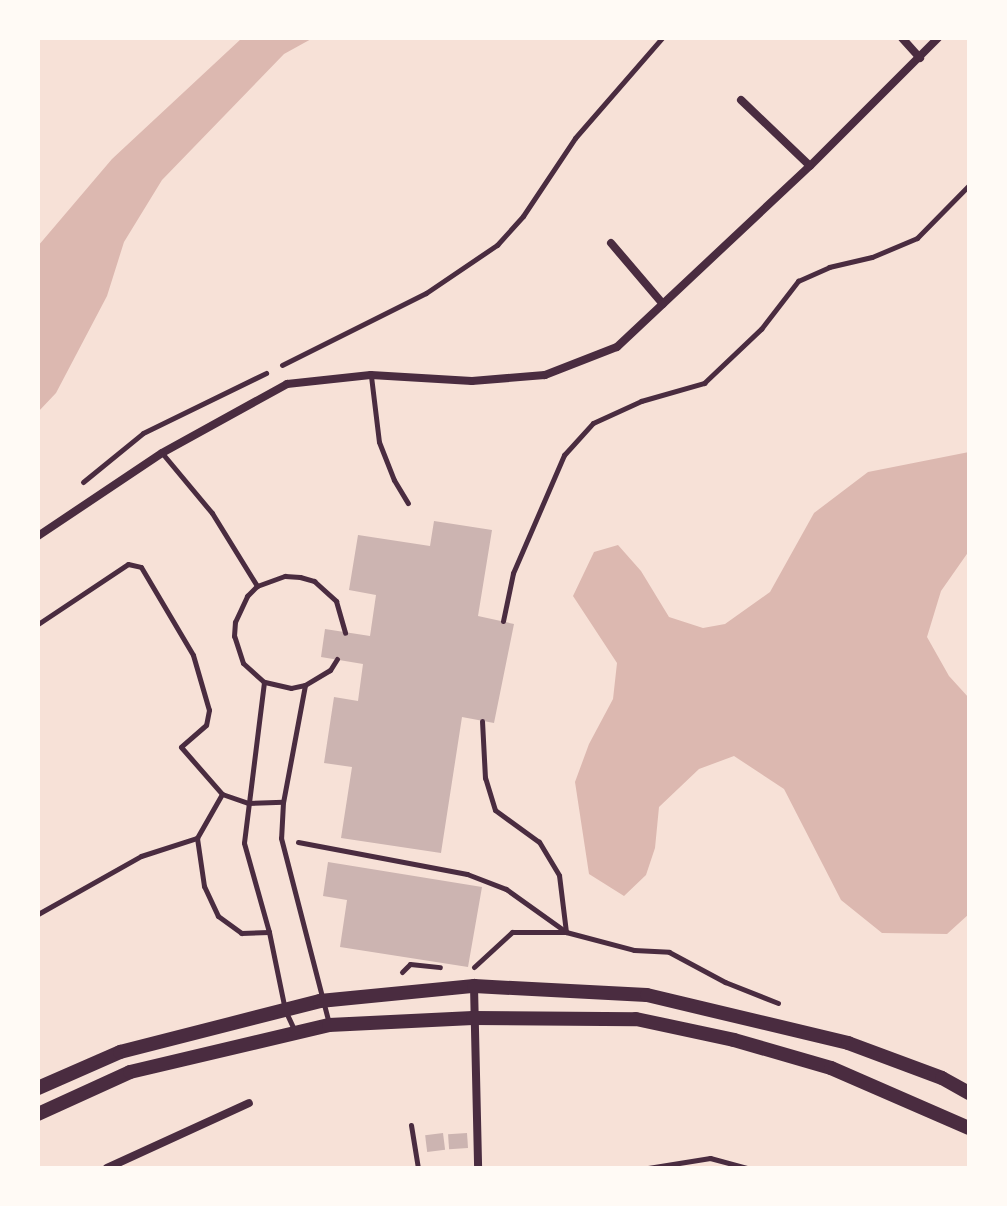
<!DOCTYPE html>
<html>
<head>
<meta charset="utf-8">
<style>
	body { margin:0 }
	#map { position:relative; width:1007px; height:1206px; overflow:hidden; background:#f7e1d7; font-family:"Fira Sans Condensed",sans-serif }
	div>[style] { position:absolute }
	.water>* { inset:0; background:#dcb8b0 }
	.building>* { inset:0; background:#ccb4b1; transform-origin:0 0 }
	.path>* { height:5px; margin:-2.5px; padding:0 2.5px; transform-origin:2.5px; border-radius:2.5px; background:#4a2c40 }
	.service>* { height:5px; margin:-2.5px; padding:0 2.5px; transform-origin:2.5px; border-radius:2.5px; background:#4a2c40 }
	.minor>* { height:8px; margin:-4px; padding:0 4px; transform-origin:4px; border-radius:4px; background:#4a2c40 }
	.tertiary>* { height:14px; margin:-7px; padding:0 7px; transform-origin:7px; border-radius:7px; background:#4a2c40 }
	span { translate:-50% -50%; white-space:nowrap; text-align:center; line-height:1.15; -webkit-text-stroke:6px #fffaf5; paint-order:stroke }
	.frame { position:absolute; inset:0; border:40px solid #fffaf5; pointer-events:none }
</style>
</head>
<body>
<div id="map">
	<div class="water">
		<i style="clip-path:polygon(242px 38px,313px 38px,284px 54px,162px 180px,124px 242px,107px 296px,56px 393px,38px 412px,38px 246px,112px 159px)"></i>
		<i style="clip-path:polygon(969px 452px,969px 551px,941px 591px,927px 637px,949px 676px,969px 698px,969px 914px,947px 934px,882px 933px,841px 900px,784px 789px,734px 756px,699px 769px,659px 807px,655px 848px,646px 875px,624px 896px,589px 874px,575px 782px,589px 744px,613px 699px,617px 663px,573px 596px,594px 552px,618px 545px,641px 571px,669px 617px,703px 628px,725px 624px,770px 592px,814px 513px,868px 472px)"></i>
	</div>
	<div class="building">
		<i style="clip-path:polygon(434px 521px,492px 530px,478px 616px,514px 624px,494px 723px,462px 717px,441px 853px,341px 838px,352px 767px,324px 763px,334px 697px,358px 701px,363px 664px,321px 657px,325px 629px,370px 636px,376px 595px,349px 590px,358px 535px,430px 546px)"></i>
		<i style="clip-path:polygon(328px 862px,482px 887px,468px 967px,340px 947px,347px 900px,323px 896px)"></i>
		<i style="left:443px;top:1133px;width:17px;height:18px;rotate:83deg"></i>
		<i style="left:467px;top:1133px;width:15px;height:19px;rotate:86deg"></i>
	</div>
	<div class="path">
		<i style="left:282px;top:365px;width:161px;rotate:-26.6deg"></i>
		<i style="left:426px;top:293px;width:86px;rotate:-34.1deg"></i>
		<i style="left:497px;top:245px;width:39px;rotate:-48deg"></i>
		<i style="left:523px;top:216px;width:94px;rotate:-56.3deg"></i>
		<i style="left:575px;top:138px;width:133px;rotate:-49deg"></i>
		<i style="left:83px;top:482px;width:77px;rotate:-39.2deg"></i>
		<i style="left:143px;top:433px;width:137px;rotate:-26deg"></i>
		<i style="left:503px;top:621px;width:49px;rotate:-78.2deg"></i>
		<i style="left:513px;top:573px;width:129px;rotate:-66.6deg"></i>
		<i style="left:564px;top:455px;width:43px;rotate:-47.8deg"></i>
		<i style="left:593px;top:423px;width:53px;rotate:-24.6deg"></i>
		<i style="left:641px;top:401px;width:66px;rotate:-15.9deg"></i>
		<i style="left:704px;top:383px;width:79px;rotate:-43.5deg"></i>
		<i style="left:761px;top:329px;width:61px;rotate:-52.4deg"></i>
		<i style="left:798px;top:281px;width:34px;rotate:-24deg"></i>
		<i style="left:829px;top:267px;width:44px;rotate:-13.1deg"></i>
		<i style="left:872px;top:257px;width:49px;rotate:-22.9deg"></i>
		<i style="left:917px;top:238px;width:74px;rotate:-45.5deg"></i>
		<i style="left:298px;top:842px;width:172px;rotate:10.7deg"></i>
		<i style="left:467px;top:874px;width:42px;rotate:21deg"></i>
		<i style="left:506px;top:889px;width:74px;rotate:35.6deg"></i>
		<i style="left:566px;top:932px;width:70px;rotate:14.8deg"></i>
		<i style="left:634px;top:950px;width:35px;rotate:3deg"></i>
		<i style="left:669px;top:952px;width:64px;rotate:28.2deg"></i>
		<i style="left:725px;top:982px;width:57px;rotate:21.6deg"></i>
		<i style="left:474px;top:967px;width:52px;rotate:-42.6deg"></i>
		<i style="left:512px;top:932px;width:54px"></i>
		<i style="left:566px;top:932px;width:57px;rotate:-97deg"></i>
		<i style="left:559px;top:875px;width:39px;rotate:-121deg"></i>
		<i style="left:539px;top:842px;width:54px;rotate:-144deg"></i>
		<i style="left:495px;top:810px;width:34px;rotate:-107deg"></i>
		<i style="left:485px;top:778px;width:57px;rotate:-93deg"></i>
		<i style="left:402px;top:972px;width:11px;rotate:-45deg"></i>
		<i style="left:410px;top:964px;width:30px;rotate:6deg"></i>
		<i style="left:411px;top:1125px;width:44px;rotate:80.8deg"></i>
		<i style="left:648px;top:1168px;width:63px;rotate:-9.2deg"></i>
		<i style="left:710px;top:1158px;width:38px;rotate:15deg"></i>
	</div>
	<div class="service">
		<i style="left:371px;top:376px;width:66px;rotate:83.1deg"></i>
		<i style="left:379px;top:442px;width:41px;rotate:68.5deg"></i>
		<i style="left:394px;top:480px;width:27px;rotate:59deg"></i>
		<i style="left:162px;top:453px;width:78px;rotate:50.2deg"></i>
		<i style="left:212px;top:513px;width:86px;rotate:58.3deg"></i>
		<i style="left:38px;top:624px;width:108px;rotate:-33.7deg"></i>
		<i style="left:128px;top:564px;width:13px;rotate:13deg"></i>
		<i style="left:141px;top:567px;width:102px;rotate:59.4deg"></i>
		<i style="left:193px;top:655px;width:57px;rotate:73.8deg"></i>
		<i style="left:209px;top:710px;width:15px;rotate:101deg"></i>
		<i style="left:206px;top:725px;width:33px;rotate:139deg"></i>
		<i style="left:181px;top:747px;width:62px;rotate:48.9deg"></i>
		<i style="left:222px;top:794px;width:28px;rotate:19deg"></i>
		<i style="left:248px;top:803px;width:35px;rotate:-2deg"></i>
		<i style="left:337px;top:659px;width:13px;rotate:122deg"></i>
		<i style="left:330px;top:670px;width:29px;rotate:149deg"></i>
		<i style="left:305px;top:685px;width:14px;rotate:168deg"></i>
		<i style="left:291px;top:688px;width:28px;rotate:-167deg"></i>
		<i style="left:264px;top:682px;width:28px;rotate:-138deg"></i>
		<i style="left:243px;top:663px;width:28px;rotate:-108deg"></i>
		<i style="left:234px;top:636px;width:14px;rotate:-86deg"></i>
		<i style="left:235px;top:622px;width:29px;rotate:-65deg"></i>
		<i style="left:247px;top:596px;width:14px;rotate:-45deg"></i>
		<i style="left:257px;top:586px;width:30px;rotate:-20deg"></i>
		<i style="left:285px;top:576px;width:15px;rotate:4deg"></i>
		<i style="left:300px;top:577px;width:15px;rotate:16deg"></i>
		<i style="left:314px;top:581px;width:30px;rotate:42deg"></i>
		<i style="left:336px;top:601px;width:33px;rotate:74deg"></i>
		<i style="left:264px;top:682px;width:162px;rotate:97.1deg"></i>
		<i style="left:244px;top:843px;width:92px;rotate:74.3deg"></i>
		<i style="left:269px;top:932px;width:80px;rotate:78.4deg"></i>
		<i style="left:285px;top:1010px;width:23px;rotate:65deg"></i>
		<i style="left:305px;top:685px;width:119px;rotate:100.6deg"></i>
		<i style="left:283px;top:802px;width:36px;rotate:93deg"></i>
		<i style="left:281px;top:838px;width:192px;rotate:75.5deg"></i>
		<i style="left:222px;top:794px;width:51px;rotate:119.6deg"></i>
		<i style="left:197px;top:838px;width:49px;rotate:81.7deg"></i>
		<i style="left:204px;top:886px;width:33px;rotate:65deg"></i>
		<i style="left:218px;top:916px;width:29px;rotate:36deg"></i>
		<i style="left:241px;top:933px;width:28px;rotate:-2deg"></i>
		<i style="left:38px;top:914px;width:118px;rotate:-29.4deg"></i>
		<i style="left:141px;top:856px;width:59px;rotate:-17.8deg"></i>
	</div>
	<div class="minor">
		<i style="left:902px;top:38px;width:27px;rotate:48deg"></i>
		<i style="left:741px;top:100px;width:95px;rotate:43.7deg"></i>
		<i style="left:611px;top:243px;width:80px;rotate:49.6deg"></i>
		<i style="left:38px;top:536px;width:149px;rotate:-33.8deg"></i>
		<i style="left:162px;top:453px;width:143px;rotate:-28.9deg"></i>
		<i style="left:287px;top:384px;width:84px;rotate:-6.1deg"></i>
		<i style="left:371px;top:375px;width:101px;rotate:3.4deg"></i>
		<i style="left:472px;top:381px;width:73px;rotate:-4.7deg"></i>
		<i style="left:545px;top:375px;width:77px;rotate:-21.3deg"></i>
		<i style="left:617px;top:347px;width:265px;rotate:-43.2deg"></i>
		<i style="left:810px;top:166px;width:181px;rotate:-45deg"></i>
		<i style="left:474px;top:986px;width:182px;rotate:88.7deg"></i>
		<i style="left:107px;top:1168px;width:156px;rotate:-24.6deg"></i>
	</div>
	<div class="tertiary">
		<i style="left:38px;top:1088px;width:90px;rotate:-23.7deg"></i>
		<i style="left:120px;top:1052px;width:206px;rotate:-14.3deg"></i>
		<i style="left:320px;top:1001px;width:155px;rotate:-5.6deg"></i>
		<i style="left:474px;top:986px;width:173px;rotate:3deg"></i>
		<i style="left:647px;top:995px;width:207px;rotate:13.4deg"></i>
		<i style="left:848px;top:1043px;width:100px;rotate:20.4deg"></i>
		<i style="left:942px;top:1078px;width:31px;rotate:29deg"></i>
		<i style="left:38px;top:1114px;width:101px;rotate:-24.5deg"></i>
		<i style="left:130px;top:1072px;width:204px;rotate:-13.3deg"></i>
		<i style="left:329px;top:1025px;width:144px;rotate:-2.8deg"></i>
		<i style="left:473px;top:1018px;width:163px;rotate:0.4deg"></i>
		<i style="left:636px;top:1019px;width:100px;rotate:12.1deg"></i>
		<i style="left:734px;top:1040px;width:101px;rotate:16.1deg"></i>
		<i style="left:831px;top:1068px;width:150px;rotate:23.5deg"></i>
	</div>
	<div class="frame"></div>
</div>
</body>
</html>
